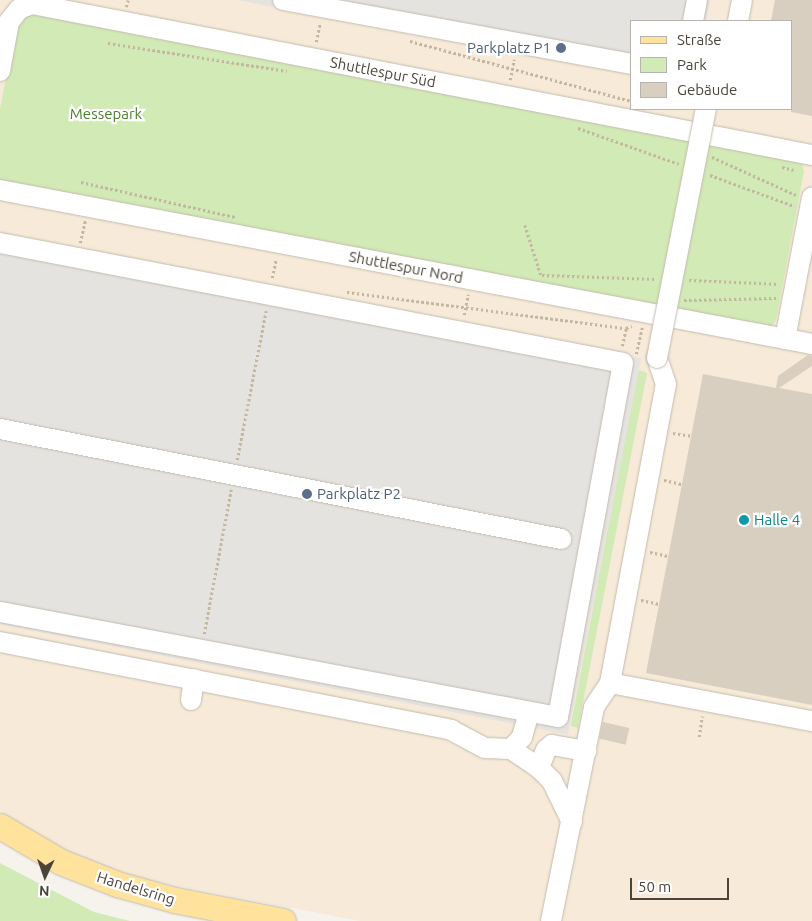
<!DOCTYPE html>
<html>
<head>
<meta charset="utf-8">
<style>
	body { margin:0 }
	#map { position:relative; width:812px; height:921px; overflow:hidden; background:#f6f3ec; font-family:Ubuntu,sans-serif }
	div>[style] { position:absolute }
	.commercial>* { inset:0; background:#f7ead8 }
	.green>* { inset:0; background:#d2eab5 }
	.parking>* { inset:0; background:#e5e3e0; transform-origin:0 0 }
	.building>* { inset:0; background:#d8cfc1; transform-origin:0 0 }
	.path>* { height:2.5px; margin-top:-1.25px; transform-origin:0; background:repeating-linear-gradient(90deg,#c4b79f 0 2.5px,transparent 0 5px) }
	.roads { filter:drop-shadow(0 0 1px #c2bbae) drop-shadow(0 0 1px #c2bbae) }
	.minor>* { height:20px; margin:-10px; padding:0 10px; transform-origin:10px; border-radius:10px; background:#fff }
	.major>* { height:25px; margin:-12.5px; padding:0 12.5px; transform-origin:12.5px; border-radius:12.5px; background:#ffe39c }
	.bridges { filter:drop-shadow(0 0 1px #c2bbae) drop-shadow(0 0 1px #c2bbae) }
	.minor-bridge>* { height:20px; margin:-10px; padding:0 10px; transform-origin:10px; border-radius:10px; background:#fff }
	.dots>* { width:14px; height:14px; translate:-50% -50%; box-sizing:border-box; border:2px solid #fff; border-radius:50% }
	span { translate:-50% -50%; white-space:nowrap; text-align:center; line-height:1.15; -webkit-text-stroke:4.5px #fff; paint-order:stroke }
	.service-label { font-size:15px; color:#4e5e75 }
	.right { translate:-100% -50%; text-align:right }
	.left { translate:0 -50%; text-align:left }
	.street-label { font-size:15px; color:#4b4439 }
	.park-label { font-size:15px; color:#4a7f2a }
	.culture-label { font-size:15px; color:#0d838f }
	.legend { position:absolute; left:630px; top:20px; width:162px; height:90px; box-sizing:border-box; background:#fff; border:1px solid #b7b4b0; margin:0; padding:6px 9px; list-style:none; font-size:15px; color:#4b4439 }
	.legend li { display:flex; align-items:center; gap:10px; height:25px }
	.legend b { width:25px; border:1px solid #b7b4b0 }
	.north { position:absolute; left:20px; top:851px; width:50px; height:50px; -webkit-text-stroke:4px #fff; paint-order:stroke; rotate:183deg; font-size:14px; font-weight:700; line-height:20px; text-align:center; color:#4b4439 }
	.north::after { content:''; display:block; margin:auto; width:18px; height:22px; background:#4b4439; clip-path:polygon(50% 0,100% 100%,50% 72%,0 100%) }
	.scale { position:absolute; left:630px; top:878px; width:99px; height:22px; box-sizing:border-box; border:2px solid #4b4439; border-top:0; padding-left:6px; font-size:15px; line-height:18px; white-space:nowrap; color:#4b4439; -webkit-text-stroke:4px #fff; paint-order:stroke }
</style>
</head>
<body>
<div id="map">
	<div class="commercial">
		<i style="clip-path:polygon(evenodd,0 0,812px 0,812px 921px,360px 921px,157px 882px,112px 870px,70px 853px,0 812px,0 0,631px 21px,791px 21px,791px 109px,631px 109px,631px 21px)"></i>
	</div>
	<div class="green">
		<i style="clip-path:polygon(26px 12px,801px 160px,804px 171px,776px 320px,771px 327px,0 183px,0 109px,16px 26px)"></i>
		<i style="clip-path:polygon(638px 370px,647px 373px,578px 728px,571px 726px,571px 724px)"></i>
		<i style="clip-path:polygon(0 863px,94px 912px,130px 921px,0 921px)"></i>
	</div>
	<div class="parking">
		<i style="clip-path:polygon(237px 0,710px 0,706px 21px,631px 21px,631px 74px)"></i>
		<i style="left:0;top:234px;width:653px;height:383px;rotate:11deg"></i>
	</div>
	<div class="building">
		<i style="clip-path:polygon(775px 0,812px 0,812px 116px,791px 112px,791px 21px,771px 21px)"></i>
		<i style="clip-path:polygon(808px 355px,812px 356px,812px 366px,779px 388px,812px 394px,812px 705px,646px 673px,703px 374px,776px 388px,778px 376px)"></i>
		<i style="left:603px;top:722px;width:27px;height:17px;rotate:13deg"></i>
	</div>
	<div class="path">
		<i style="left:126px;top:7px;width:7px;rotate:-74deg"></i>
		<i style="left:410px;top:41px;width:229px;rotate:15.2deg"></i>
		<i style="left:316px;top:42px;width:19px;rotate:-78deg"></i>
		<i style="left:108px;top:43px;width:181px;rotate:8.9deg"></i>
		<i style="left:510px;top:80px;width:21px;rotate:-79deg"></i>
		<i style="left:578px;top:128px;width:107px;rotate:19.6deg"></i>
		<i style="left:712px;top:157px;width:92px;rotate:24.3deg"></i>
		<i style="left:782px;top:167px;width:12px;rotate:14deg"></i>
		<i style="left:710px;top:175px;width:90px;rotate:20.3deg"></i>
		<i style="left:81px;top:182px;width:158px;rotate:12.8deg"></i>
		<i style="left:525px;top:225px;width:52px;rotate:72.3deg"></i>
		<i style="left:80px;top:243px;width:23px;rotate:-77deg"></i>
		<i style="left:542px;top:275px;width:114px;rotate:2deg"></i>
		<i style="left:272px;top:278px;width:19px;rotate:-78deg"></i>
		<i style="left:689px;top:280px;width:90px;rotate:2.5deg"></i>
		<i style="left:347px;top:292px;width:281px;rotate:7.4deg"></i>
		<i style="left:626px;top:328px;width:6px;rotate:-18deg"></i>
		<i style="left:684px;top:300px;width:92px;rotate:-1.2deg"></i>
		<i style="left:464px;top:315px;width:21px;rotate:-79deg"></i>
		<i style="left:622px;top:346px;width:18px;rotate:-77deg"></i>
		<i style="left:636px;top:354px;width:27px;rotate:-77deg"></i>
		<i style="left:673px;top:433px;width:18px;rotate:9deg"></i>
		<i style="left:237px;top:460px;width:152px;rotate:-79deg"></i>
		<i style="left:664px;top:480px;width:18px;rotate:13deg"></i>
		<i style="left:650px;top:552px;width:19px;rotate:12deg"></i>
		<i style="left:641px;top:600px;width:19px;rotate:12deg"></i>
		<i style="left:204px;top:634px;width:147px;rotate:-79.4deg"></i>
		<i style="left:699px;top:737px;width:21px;rotate:-82deg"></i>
	</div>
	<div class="roads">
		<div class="minor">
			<i style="left:283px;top:0;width:354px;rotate:10.4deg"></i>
			<i style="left:693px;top:21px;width:21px;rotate:-79deg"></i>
			<i style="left:738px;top:21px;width:21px;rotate:-79deg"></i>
			<i style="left:0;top:71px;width:50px;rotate:-79.6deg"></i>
			<i style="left:9px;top:22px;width:16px;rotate:-52deg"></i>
			<i style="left:19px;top:9px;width:14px;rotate:-21deg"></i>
			<i style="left:32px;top:4px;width:794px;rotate:10.96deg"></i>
			<i style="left:0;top:190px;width:826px;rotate:10.74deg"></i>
			<i style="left:0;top:243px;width:634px;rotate:10.9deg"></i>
			<i style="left:623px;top:363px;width:360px;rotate:100.4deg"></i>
			<i style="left:558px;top:717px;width:568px;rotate:-169.34deg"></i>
			<i style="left:785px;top:339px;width:144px;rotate:-79.2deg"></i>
			<i style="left:0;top:429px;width:572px;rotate:11.09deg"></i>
			<i style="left:0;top:642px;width:460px;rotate:11deg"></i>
			<i style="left:451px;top:730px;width:38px;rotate:28deg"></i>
			<i style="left:485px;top:748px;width:26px;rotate:2deg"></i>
			<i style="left:511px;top:749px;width:34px;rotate:34deg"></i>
			<i style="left:610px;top:683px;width:206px;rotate:10.7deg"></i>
			<i style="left:191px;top:700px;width:21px;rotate:-82deg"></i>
			<i style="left:511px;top:749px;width:16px;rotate:-47deg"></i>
			<i style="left:522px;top:737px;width:26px;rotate:-74deg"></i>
			<i style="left:572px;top:822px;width:46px;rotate:-116deg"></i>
			<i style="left:552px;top:781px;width:18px;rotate:-135deg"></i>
			<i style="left:539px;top:768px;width:19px;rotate:-69deg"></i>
			<i style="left:546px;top:750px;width:8px;rotate:-40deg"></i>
			<i style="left:552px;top:745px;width:35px;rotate:10deg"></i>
			<i style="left:551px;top:921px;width:218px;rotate:-78.6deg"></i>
			<i style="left:594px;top:707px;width:29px;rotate:-56deg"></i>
			<i style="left:610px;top:683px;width:304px;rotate:-79.4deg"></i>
			<i style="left:666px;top:384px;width:28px;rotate:-109deg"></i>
		</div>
		<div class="major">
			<i style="left:0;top:826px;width:71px;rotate:30.5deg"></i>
			<i style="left:61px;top:862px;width:60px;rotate:21.4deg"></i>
			<i style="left:117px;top:884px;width:60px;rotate:15.4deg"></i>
			<i style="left:175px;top:900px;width:110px;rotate:11deg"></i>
		</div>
	</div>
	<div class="bridges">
		<div class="minor-bridge">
			<i style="left:657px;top:358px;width:254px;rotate:-78.9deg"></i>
		</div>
	</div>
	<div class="dots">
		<i style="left:561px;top:48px;background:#5c6f8a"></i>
		<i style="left:307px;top:494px;background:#5c6f8a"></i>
		<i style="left:744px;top:520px;background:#0f9aa8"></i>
	</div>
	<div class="service-label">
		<span class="right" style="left:551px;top:48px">Parkplatz P1</span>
		<span class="left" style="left:317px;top:494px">Parkplatz P2</span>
	</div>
	<div class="street-label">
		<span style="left:383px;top:72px;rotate:11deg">Shuttlespur Süd</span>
		<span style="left:406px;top:267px;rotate:11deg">Shuttlespur Nord</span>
		<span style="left:136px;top:888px;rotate:17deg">Handelsring</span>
	</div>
	<div class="park-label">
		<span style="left:106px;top:114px">Messepark</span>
	</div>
	<div class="culture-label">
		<span class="left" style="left:754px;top:520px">Halle 4</span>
	</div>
	<ul class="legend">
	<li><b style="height:6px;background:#ffe39c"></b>Straße</li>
	<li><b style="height:14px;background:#d2eab5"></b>Park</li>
	<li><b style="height:14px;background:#d8cfc1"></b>Gebäude</li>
	</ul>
	<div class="north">N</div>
	<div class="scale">50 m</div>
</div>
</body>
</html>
